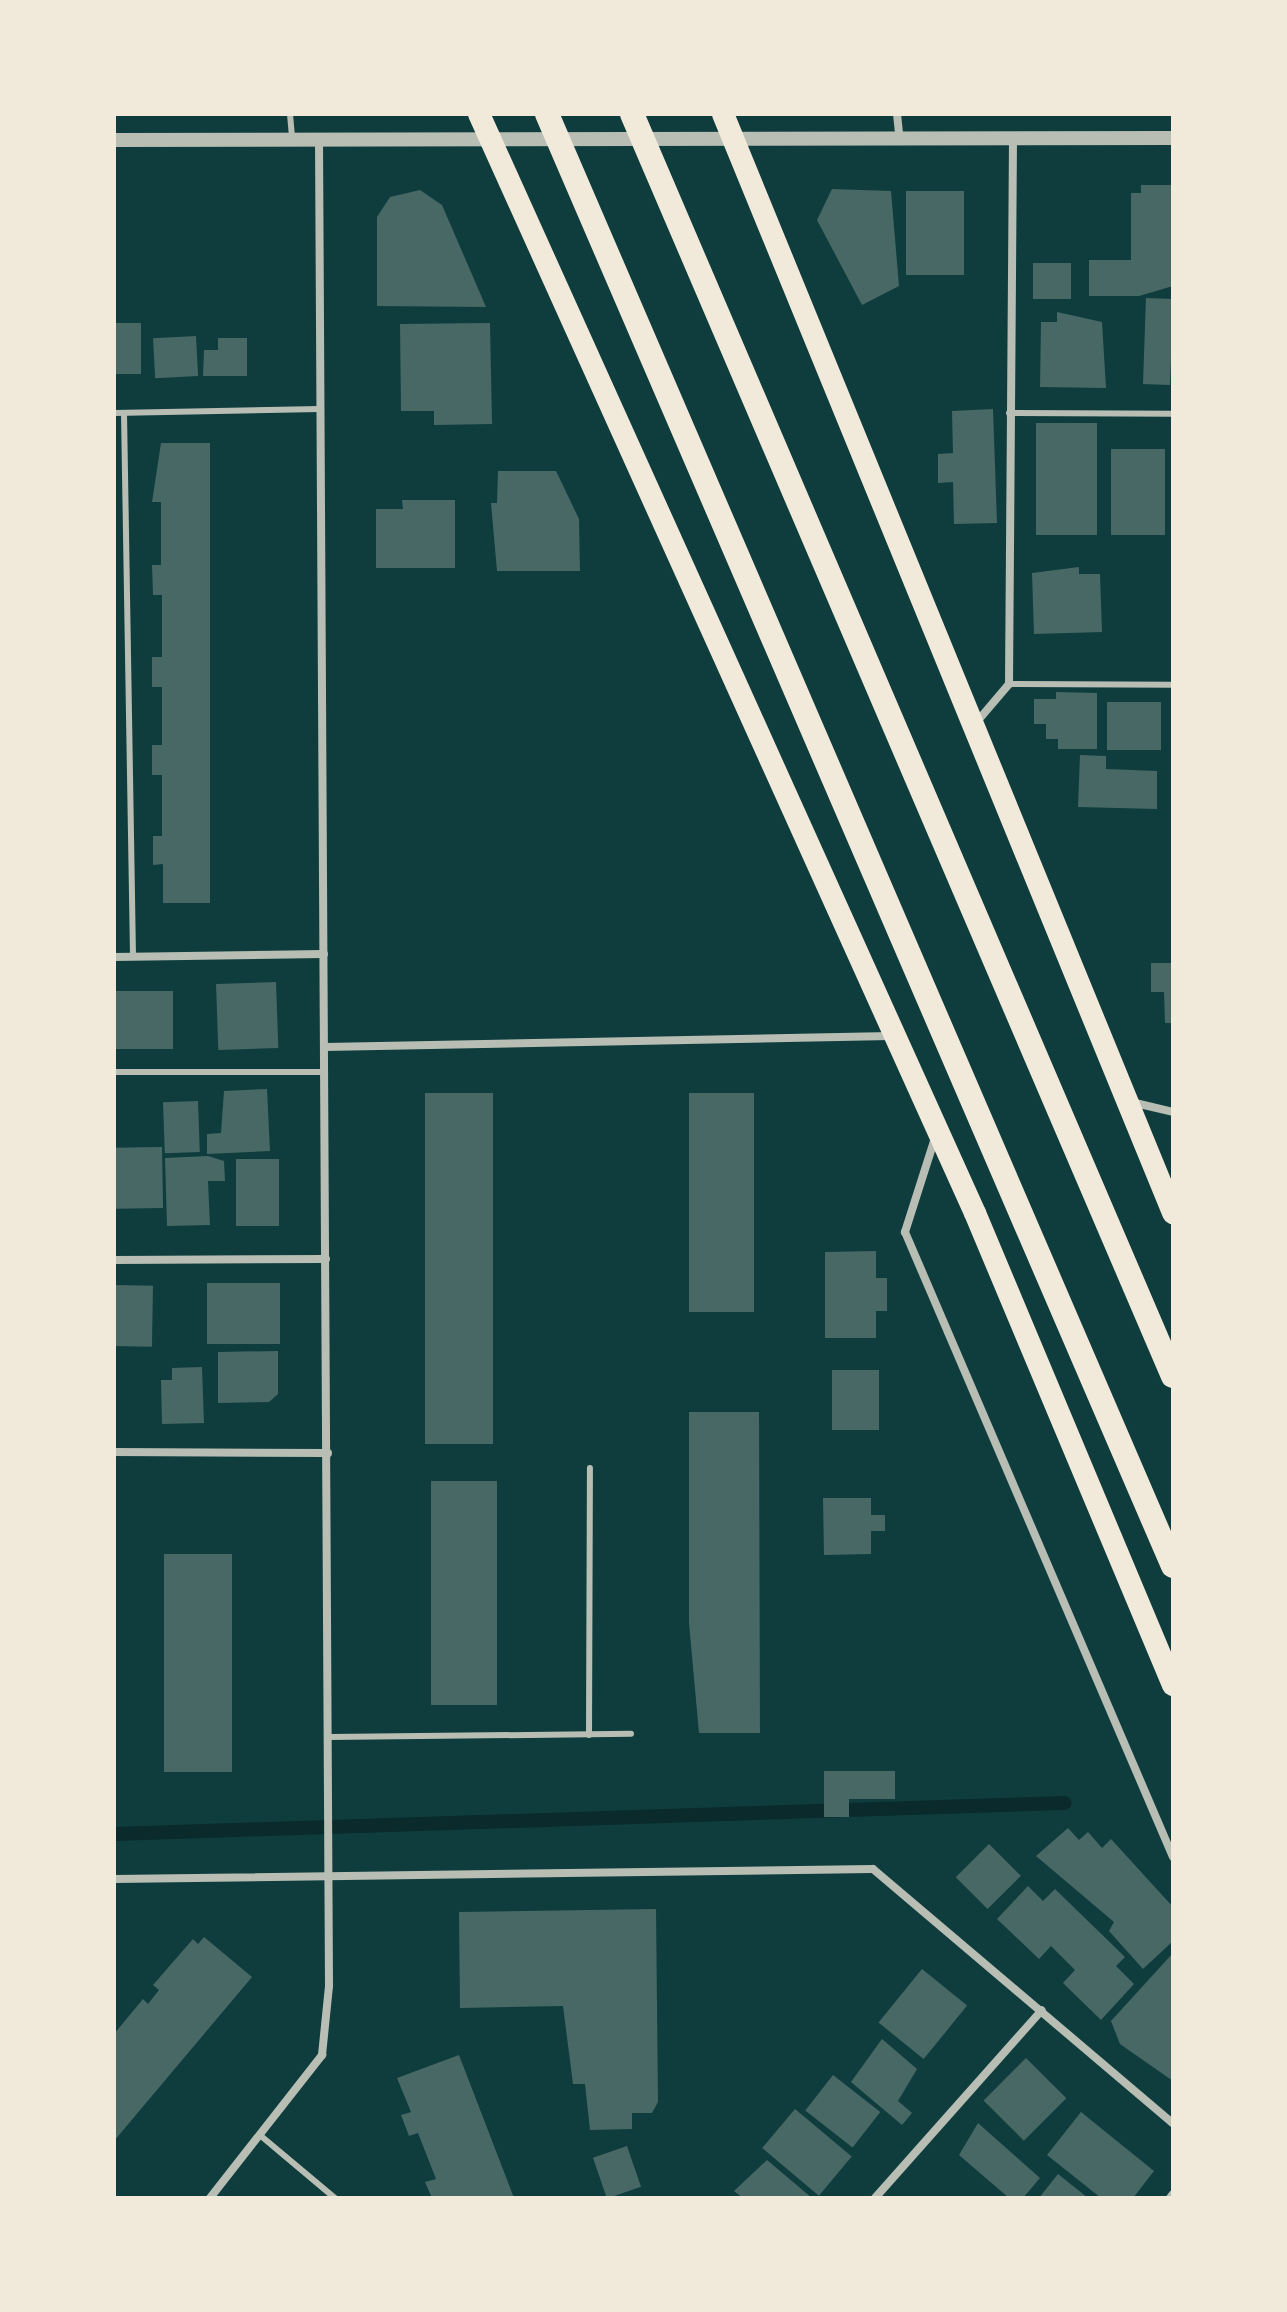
<!DOCTYPE html>
<html>
<head>
<meta charset="utf-8">
<style>
	body { margin:0 }
	#map { position:relative; width:1287px; height:2312px; overflow:hidden; background:#0f3d3e; font-family:Barlow,sans-serif }
	div>[style] { position:absolute }
	.stream>* { height:14px; margin:-7px; padding:0 7px; transform-origin:7px; border-radius:7px; background:#0a2a2b }
	.building>* { inset:0; background:#486865; transform-origin:0 0 }
	.service>* { height:6px; margin:-3px; padding:0 3px; transform-origin:3px; border-radius:3px; background:#b8beb3 }
	.minor>* { height:8px; margin:-4px; padding:0 4px; transform-origin:4px; border-radius:4px; background:#b8beb3 }
	.tertiary>* { height:14px; margin:-7px; padding:0 7px; transform-origin:7px; border-radius:7px; background:#b8beb3 }
	.trunk>* { height:22px; margin:-11px; padding:0 11px; transform-origin:11px; border-radius:11px; background:#f1e9da }
	.motorway>* { height:24px; margin:-12px; padding:0 12px; transform-origin:12px; border-radius:12px; background:#f1e9da }
	span { translate:-50% -50%; white-space:nowrap; text-align:center; line-height:1.15; -webkit-text-stroke:8px #f1e9da; paint-order:stroke }
	.frame { position:absolute; inset:0; border:116px solid #f1e9da; pointer-events:none }
</style>
</head>
<body>
<div id="map">
	<div class="stream">
		<i style="left:114px;top:1834px;width:951px;rotate:-1.87deg"></i>
	</div>
	<div class="building">
		<i style="clip-path:polygon(1141px 185px,1173px 185px,1173px 286px,1139px 296px,1089px 296px,1089px 260px,1131px 260px,1131px 193px,1141px 193px)"></i>
		<i style="clip-path:polygon(832px 189px,891px 191px,899px 286px,862px 305px,817px 220px)"></i>
		<i style="clip-path:polygon(420px 190px,442px 205px,486px 307px,377px 306px,377px 217px,390px 197px)"></i>
		<i style="left:964px;top:191px;width:84px;height:58px;rotate:90deg"></i>
		<i style="left:1033px;top:263px;width:38px;height:36px"></i>
		<i style="left:1146px;top:298px;width:27px;height:86px;rotate:2deg"></i>
		<i style="clip-path:polygon(1057px 312px,1102px 322px,1106px 388px,1040px 387px,1041px 322px,1057px 322px)"></i>
		<i style="left:114px;top:323px;width:27px;height:51px"></i>
		<i style="clip-path:polygon(490px 323px,492px 424px,434px 425px,434px 411px,401px 411px,400px 324px)"></i>
		<i style="left:196px;top:336px;width:40px;height:43px;rotate:87deg"></i>
		<i style="clip-path:polygon(218px 338px,247px 338px,247px 376px,203px 376px,204px 350px,218px 350px)"></i>
		<i style="clip-path:polygon(993px 409px,997px 523px,954px 524px,953px 482px,938px 483px,938px 454px,953px 453px,952px 411px)"></i>
		<i style="left:1036px;top:423px;width:61px;height:112px"></i>
		<i style="clip-path:polygon(161px 443px,210px 443px,210px 903px,163px 903px,163px 864px,153px 865px,153px 836px,162px 836px,162px 775px,152px 775px,152px 745px,162px 745px,162px 687px,152px 687px,152px 657px,162px 657px,162px 595px,153px 595px,152px 565px,161px 565px,161px 502px,152px 502px)"></i>
		<i style="left:1111px;top:449px;width:54px;height:86px"></i>
		<i style="clip-path:polygon(498px 471px,556px 471px,579px 519px,580px 571px,497px 571px,491px 503px,497px 503px)"></i>
		<i style="clip-path:polygon(402px 500px,455px 500px,455px 568px,376px 568px,376px 509px,403px 509px)"></i>
		<i style="clip-path:polygon(1079px 567px,1079px 574px,1100px 574px,1102px 632px,1034px 634px,1032px 573px)"></i>
		<i style="clip-path:polygon(1056px 692px,1097px 693px,1097px 749px,1058px 749px,1058px 739px,1046px 739px,1046px 724px,1034px 724px,1034px 699px,1056px 699px)"></i>
		<i style="left:1107px;top:702px;width:54px;height:48px"></i>
		<i style="clip-path:polygon(1080px 755px,1106px 756px,1106px 769px,1157px 771px,1157px 809px,1078px 807px)"></i>
		<i style="clip-path:polygon(1151px 963px,1173px 963px,1173px 1023px,1165px 1023px,1164px 992px,1151px 992px)"></i>
		<i style="left:276px;top:982px;width:66px;height:60px;rotate:88deg"></i>
		<i style="left:114px;top:991px;width:59px;height:58px"></i>
		<i style="clip-path:polygon(267px 1089px,270px 1151px,207px 1154px,207px 1134px,221px 1133px,224px 1091px)"></i>
		<i style="left:493px;top:1093px;width:351px;height:68px;rotate:90deg"></i>
		<i style="left:689px;top:1093px;width:65px;height:219px"></i>
		<i style="left:198px;top:1101px;width:51px;height:35px;rotate:88deg"></i>
		<i style="left:162px;top:1147px;width:61px;height:48px;rotate:89deg"></i>
		<i style="clip-path:polygon(208px 1156px,224px 1161px,225px 1181px,208px 1181px,210px 1225px,167px 1226px,165px 1158px)"></i>
		<i style="left:236px;top:1159px;width:43px;height:67px"></i>
		<i style="clip-path:polygon(876px 1251px,876px 1278px,887px 1278px,887px 1311px,876px 1311px,876px 1338px,825px 1338px,825px 1252px)"></i>
		<i style="left:207px;top:1283px;width:73px;height:61px"></i>
		<i style="left:114px;top:1285px;width:39px;height:61px;rotate:1deg"></i>
		<i style="clip-path:polygon(278px 1351px,278px 1394px,269px 1402px,218px 1403px,218px 1352px)"></i>
		<i style="clip-path:polygon(202px 1367px,204px 1423px,162px 1424px,161px 1380px,172px 1380px,172px 1368px)"></i>
		<i style="left:832px;top:1370px;width:47px;height:60px"></i>
		<i style="clip-path:polygon(689px 1412px,759px 1412px,760px 1733px,699px 1733px,689px 1623px)"></i>
		<i style="left:431px;top:1481px;width:66px;height:224px"></i>
		<i style="clip-path:polygon(823px 1498px,871px 1498px,871px 1515px,885px 1515px,885px 1531px,871px 1531px,871px 1554px,824px 1555px)"></i>
		<i style="left:164px;top:1554px;width:68px;height:218px"></i>
		<i style="clip-path:polygon(824px 1771px,895px 1771px,895px 1799px,849px 1799px,849px 1817px,824px 1817px)"></i>
		<i style="clip-path:polygon(1068px 1828px,1079px 1840px,1088px 1832px,1102px 1848px,1111px 1839px,1173px 1907px,1173px 1941px,1143px 1969px,1109px 1931px,1114px 1922px,1036px 1856px)"></i>
		<i style="left:989px;top:1844px;width:45px;height:47px;rotate:45deg"></i>
		<i style="clip-path:polygon(1028px 1886px,1043px 1901px,1055px 1889px,1125px 1957px,1116px 1966px,1134px 1984px,1101px 2020px,1063px 1983px,1075px 1970px,1051px 1946px,1039px 1959px,997px 1919px)"></i>
		<i style="clip-path:polygon(656px 1909px,658px 2102px,652px 2113px,632px 2113px,632px 2129px,590px 2130px,585px 2084px,573px 2084px,563px 2006px,460px 2008px,459px 1912px)"></i>
		<i style="clip-path:polygon(204px 1937px,252px 1977px,114px 2141px,114px 2034px,143px 1999px,148px 2004px,159px 1990px,153px 1985px,193px 1939px,198px 1944px)"></i>
		<i style="clip-path:polygon(1173px 1953px,1173px 2081px,1120px 2044px,1111px 2021px)"></i>
		<i style="left:922px;top:1969px;width:58px;height:69px;rotate:39deg"></i>
		<i style="clip-path:polygon(882px 2039px,917px 2069px,898px 2101px,912px 2113px,902px 2125px,851px 2082px)"></i>
		<i style="clip-path:polygon(459px 2055px,514px 2198px,432px 2198px,425px 2182px,436px 2179px,418px 2133px,409px 2136px,401px 2115px,411px 2112px,397px 2078px)"></i>
		<i style="left:1026px;top:2058px;width:57px;height:60px;rotate:45deg"></i>
		<i style="left:833px;top:2075px;width:60px;height:45px;rotate:38deg"></i>
		<i style="left:795px;top:2109px;width:74px;height:51px;rotate:40deg"></i>
		<i style="clip-path:polygon(1081px 2112px,1154px 2171px,1133px 2198px,1101px 2198px,1047px 2155px)"></i>
		<i style="clip-path:polygon(978px 2123px,1040px 2178px,1023px 2198px,1009px 2198px,959px 2155px)"></i>
		<i style="left:627px;top:2146px;width:43px;height:36px;rotate:71deg"></i>
		<i style="clip-path:polygon(767px 2160px,812px 2198px,743px 2198px,734px 2191px)"></i>
		<i style="clip-path:polygon(1058px 2174px,1088px 2198px,1039px 2198px)"></i>
	</div>
	<div class="service">
		<i style="left:290px;top:114px;width:24px;rotate:85deg"></i>
		<i style="left:114px;top:413px;width:206px;rotate:-1.1deg"></i>
		<i style="left:124px;top:413px;width:544px;rotate:89.05deg"></i>
		<i style="left:1009px;top:413px;width:164px;rotate:0.3deg"></i>
		<i style="left:1009px;top:684px;width:164px;rotate:0.3deg"></i>
		<i style="left:114px;top:1072px;width:211px"></i>
		<i style="left:589px;top:1735px;width:267px;rotate:-89.8deg"></i>
		<i style="left:329px;top:1737px;width:302px;rotate:-0.6deg"></i>
		<i style="left:261px;top:2136px;width:97px;rotate:40deg"></i>
	</div>
	<div class="minor">
		<i style="left:897px;top:114px;width:20px;rotate:84deg"></i>
		<i style="left:975px;top:724px;width:52px;rotate:-49.6deg"></i>
		<i style="left:1009px;top:684px;width:546px;rotate:-89.58deg"></i>
		<i style="left:114px;top:957px;width:210px;rotate:-0.8deg"></i>
		<i style="left:325px;top:1047px;width:566px;rotate:-1.11deg"></i>
		<i style="left:1131px;top:1102px;width:43px;rotate:13.4deg"></i>
		<i style="left:935px;top:1138px;width:99px;rotate:107.7deg"></i>
		<i style="left:905px;top:1232px;width:680px;rotate:66.79deg"></i>
		<i style="left:114px;top:1260px;width:212px;rotate:-0.3deg"></i>
		<i style="left:114px;top:1452px;width:214px;rotate:0.3deg"></i>
		<i style="left:114px;top:1879px;width:759px;rotate:-0.75deg"></i>
		<i style="left:873px;top:1869px;width:393px;rotate:40.3deg"></i>
		<i style="left:210px;top:2198px;width:182px;rotate:-51.9deg"></i>
		<i style="left:322px;top:2055px;width:69px;rotate:-84.2deg"></i>
		<i style="left:329px;top:1986px;width:1847px;rotate:-90.31deg"></i>
		<i style="left:875px;top:2198px;width:251px;rotate:-48.4deg"></i>
		<i style="left:1170px;top:2198px;width:5px;rotate:-53deg"></i>
	</div>
	<div class="tertiary">
		<i style="left:114px;top:140px;width:1059px;rotate:-0.11deg"></i>
	</div>
	<div class="trunk">
		<i style="left:479px;top:114px;width:1206px;rotate:65.71deg"></i>
		<i style="left:975px;top:1213px;width:512px;rotate:67.24deg"></i>
		<i style="left:723px;top:114px;width:1188px;rotate:67.73deg"></i>
	</div>
	<div class="motorway">
		<i style="left:547px;top:114px;width:1581px;rotate:66.68deg"></i>
		<i style="left:632px;top:114px;width:1373px;rotate:66.8deg"></i>
	</div>
	<div class="frame"></div>
</div>
</body>
</html>
